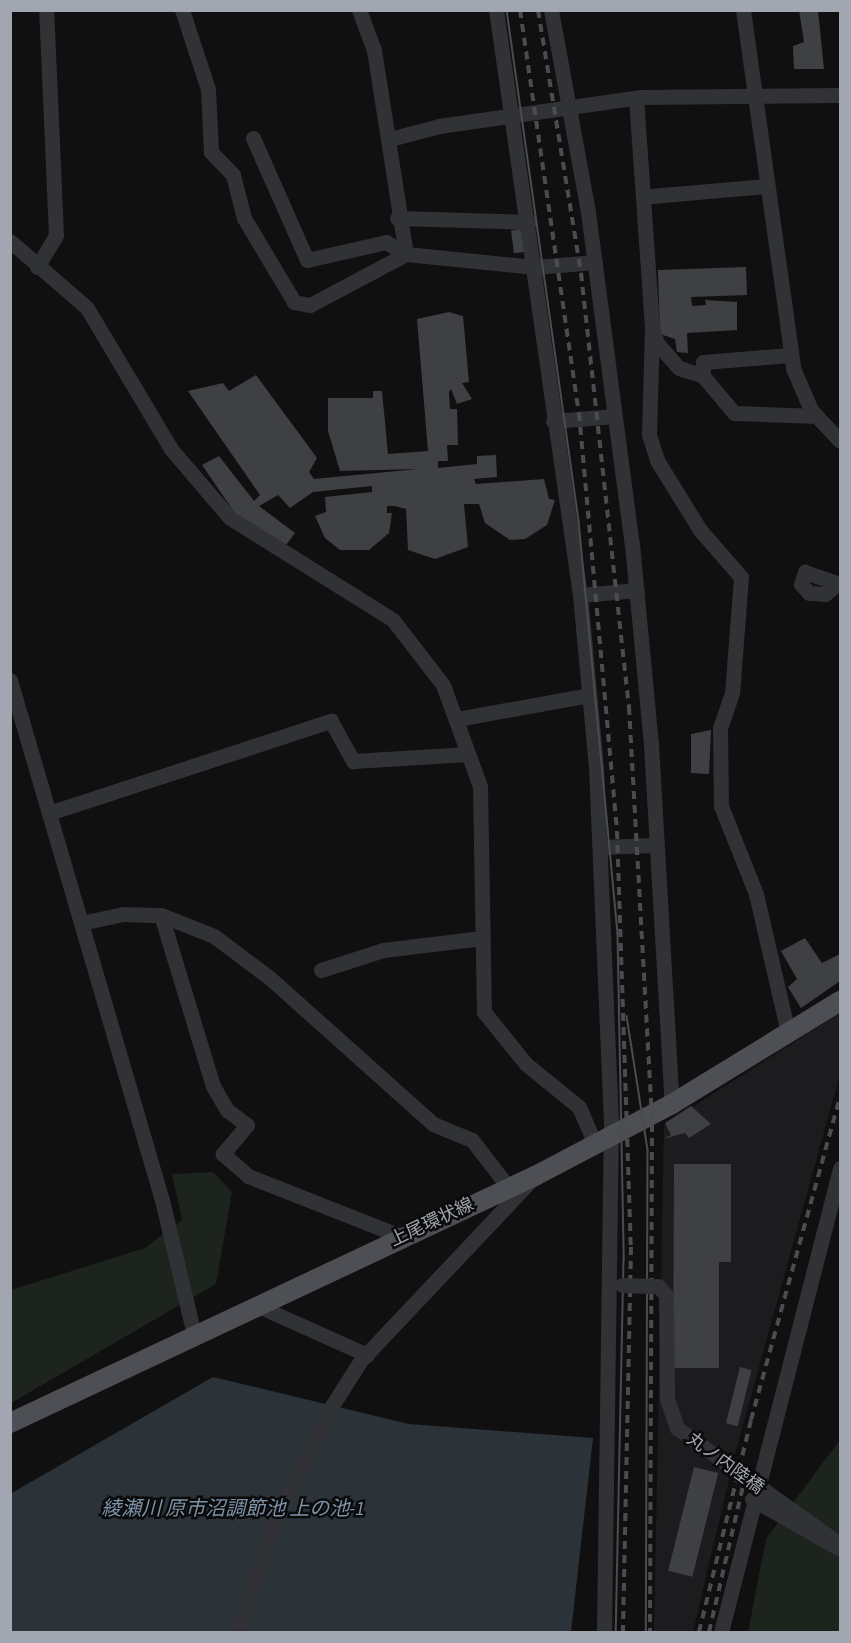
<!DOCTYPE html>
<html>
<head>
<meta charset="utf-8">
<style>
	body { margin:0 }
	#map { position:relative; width:851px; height:1643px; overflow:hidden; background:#101011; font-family:"Source Sans 3","Noto Sans JP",sans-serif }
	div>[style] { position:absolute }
	.built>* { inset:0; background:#1c1c1e }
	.green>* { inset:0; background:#1d231d }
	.water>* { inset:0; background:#2b3238 }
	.building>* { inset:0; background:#3f4044; transform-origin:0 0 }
	.minor>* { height:15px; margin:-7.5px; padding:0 7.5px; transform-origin:7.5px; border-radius:7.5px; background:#313235 }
	.major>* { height:20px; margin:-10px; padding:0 10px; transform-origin:10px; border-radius:10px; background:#4d4f54 }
	.tram>* { height:1.5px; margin:-0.75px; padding:0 0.75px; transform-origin:0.75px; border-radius:0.75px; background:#4a4c50 }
	.rail>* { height:4px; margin-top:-2px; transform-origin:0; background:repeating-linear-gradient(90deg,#4a4c50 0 8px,transparent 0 14px) }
	.minor-bridge>* { height:15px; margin:-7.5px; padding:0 7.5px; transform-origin:7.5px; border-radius:7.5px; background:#313235 }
	span { translate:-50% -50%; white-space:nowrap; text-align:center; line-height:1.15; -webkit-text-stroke:5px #0b0b0c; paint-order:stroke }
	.street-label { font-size:18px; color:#a2a6b0 }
	.water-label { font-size:20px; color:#7d93a8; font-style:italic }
	.frame { position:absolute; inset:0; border:12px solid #a2a6b0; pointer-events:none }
</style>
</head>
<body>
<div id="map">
	<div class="built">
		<i style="clip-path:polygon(840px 1013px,840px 1074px,735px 1454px,693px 1632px,654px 1632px,664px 1125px)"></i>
	</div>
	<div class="green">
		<i style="clip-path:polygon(213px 1172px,232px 1192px,216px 1284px,11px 1403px,11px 1290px,145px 1248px,182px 1220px,172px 1174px)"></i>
		<i style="clip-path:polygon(840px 1440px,840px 1632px,748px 1632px,766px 1539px)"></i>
	</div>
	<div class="water">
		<i style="clip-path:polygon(213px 1377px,409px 1424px,593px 1438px,571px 1632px,11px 1632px,10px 1494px)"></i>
	</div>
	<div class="building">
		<i style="clip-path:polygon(799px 10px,818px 10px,824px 69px,794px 69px,793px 46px,804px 42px)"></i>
		<i style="left:523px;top:229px;width:23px;height:12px;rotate:83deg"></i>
		<i style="clip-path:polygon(746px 267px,747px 295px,691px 297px,692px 306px,706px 305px,705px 300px,737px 302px,737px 330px,687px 333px,688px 353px,677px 352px,675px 339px,660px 334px,658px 270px)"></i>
		<i style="clip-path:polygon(449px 312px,463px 316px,469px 382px,462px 383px,472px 399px,457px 404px,451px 389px,449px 392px,450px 409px,457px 409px,458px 445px,447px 445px,448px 461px,438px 461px,438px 468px,477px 464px,477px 456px,496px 455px,497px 477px,474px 479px,476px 484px,544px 479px,549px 499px,555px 500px,547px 525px,525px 539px,510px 540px,485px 523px,479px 504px,464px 504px,468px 547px,435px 559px,408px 550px,406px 509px,395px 506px,387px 506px,387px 513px,392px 513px,389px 533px,369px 550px,340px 550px,325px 538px,315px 516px,326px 512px,325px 497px,372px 492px,372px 486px,313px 492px,290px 508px,278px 495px,259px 506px,295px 533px,283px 549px,239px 519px,202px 465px,219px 456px,254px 501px,260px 495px,188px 391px,223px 383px,229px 391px,256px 375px,317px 458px,309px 472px,314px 479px,418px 469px,340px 471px,328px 431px,328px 398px,373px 398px,373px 391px,382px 391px,388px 454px,428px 451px,417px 319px)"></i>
		<i style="clip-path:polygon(711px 730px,709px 774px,691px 773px,691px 734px)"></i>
		<i style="clip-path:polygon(805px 938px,822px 963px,840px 954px,840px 981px,801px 1008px,788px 987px,797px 979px,781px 951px)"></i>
		<i style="clip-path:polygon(691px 1106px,711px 1124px,689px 1138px,685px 1133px,663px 1139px,671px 1135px,665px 1123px)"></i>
		<i style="clip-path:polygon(674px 1164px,731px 1164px,731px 1262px,719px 1262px,719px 1368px,673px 1368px)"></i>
		<i style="left:740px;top:1367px;width:12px;height:58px;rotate:14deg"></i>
		<i style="left:694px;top:1467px;width:25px;height:107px;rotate:14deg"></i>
	</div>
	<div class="minor">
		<i style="left:182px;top:10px;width:83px;rotate:71.8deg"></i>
		<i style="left:208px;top:89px;width:63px;rotate:87.3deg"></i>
		<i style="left:211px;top:152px;width:32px;rotate:46deg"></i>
		<i style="left:233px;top:175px;width:44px;rotate:75.7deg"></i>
		<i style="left:244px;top:218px;width:98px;rotate:59.2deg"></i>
		<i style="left:294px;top:302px;width:16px;rotate:11deg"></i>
		<i style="left:310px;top:305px;width:109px;rotate:-28deg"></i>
		<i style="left:406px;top:254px;width:130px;rotate:5.8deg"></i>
		<i style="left:535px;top:267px;width:60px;rotate:-4.8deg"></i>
		<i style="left:359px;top:10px;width:43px;rotate:69.4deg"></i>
		<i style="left:374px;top:50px;width:206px;rotate:81.1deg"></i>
		<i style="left:496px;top:10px;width:591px;rotate:81.83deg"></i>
		<i style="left:580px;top:595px;width:172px;rotate:84.7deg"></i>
		<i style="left:596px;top:766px;width:352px;rotate:87.6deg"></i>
		<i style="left:611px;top:1118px;width:514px;rotate:90.78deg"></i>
		<i style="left:551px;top:10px;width:205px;rotate:79.6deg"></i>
		<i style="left:588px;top:212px;width:335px;rotate:82.5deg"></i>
		<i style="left:632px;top:544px;width:201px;rotate:84.6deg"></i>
		<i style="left:651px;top:744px;width:361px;rotate:86.7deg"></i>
		<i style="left:743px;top:10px;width:361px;rotate:82deg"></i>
		<i style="left:793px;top:368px;width:46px;rotate:66.8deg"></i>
		<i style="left:811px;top:410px;width:42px;rotate:46.9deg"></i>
		<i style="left:636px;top:98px;width:230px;rotate:86deg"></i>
		<i style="left:652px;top:327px;width:17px;rotate:73deg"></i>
		<i style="left:657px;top:343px;width:33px;rotate:49deg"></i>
		<i style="left:679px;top:368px;width:25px;rotate:18deg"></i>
		<i style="left:253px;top:138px;width:133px;rotate:66.1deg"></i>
		<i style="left:307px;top:260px;width:81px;rotate:-12.8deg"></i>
		<i style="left:386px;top:242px;width:23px;rotate:31deg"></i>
		<i style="left:390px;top:139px;width:51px;rotate:-14.9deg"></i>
		<i style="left:439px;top:126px;width:204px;rotate:-8.2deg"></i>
		<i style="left:641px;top:97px;width:199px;rotate:-0.6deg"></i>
		<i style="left:651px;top:196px;width:114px;rotate:-5deg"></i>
		<i style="left:397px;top:218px;width:132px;rotate:1.7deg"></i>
		<i style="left:10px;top:241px;width:102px;rotate:41deg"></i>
		<i style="left:87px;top:308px;width:164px;rotate:59.2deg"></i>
		<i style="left:171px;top:449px;width:91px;rotate:49.5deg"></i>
		<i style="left:230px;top:518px;width:192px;rotate:32deg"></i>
		<i style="left:393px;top:620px;width:82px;rotate:52.4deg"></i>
		<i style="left:443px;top:685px;width:108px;rotate:69.9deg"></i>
		<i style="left:480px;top:786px;width:226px;rotate:89deg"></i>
		<i style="left:484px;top:1012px;width:67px;rotate:51.1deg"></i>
		<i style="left:526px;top:1064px;width:68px;rotate:39.1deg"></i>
		<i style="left:579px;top:1107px;width:40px;rotate:66.6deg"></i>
		<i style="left:37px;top:267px;width:37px;rotate:-59deg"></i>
		<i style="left:56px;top:235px;width:225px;rotate:-92.5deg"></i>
		<i style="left:652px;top:327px;width:108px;rotate:91.6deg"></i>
		<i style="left:649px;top:435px;width:28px;rotate:72deg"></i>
		<i style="left:658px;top:462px;width:80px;rotate:58.3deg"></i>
		<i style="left:700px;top:530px;width:62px;rotate:48.9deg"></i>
		<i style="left:741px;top:577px;width:116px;rotate:94.4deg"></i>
		<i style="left:732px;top:693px;width:37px;rotate:109deg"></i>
		<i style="left:720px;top:728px;width:78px;rotate:89.3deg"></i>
		<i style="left:721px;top:806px;width:95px;rotate:68.3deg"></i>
		<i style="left:756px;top:894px;width:143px;rotate:77deg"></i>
		<i style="left:790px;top:355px;width:87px;rotate:175.4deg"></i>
		<i style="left:703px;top:362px;width:14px;rotate:90deg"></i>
		<i style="left:703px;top:376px;width:48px;rotate:50deg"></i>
		<i style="left:734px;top:413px;width:83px;rotate:2.1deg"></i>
		<i style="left:553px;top:421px;width:62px;rotate:-4.6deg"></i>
		<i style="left:837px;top:584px;width:16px;rotate:140deg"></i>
		<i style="left:825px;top:594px;width:16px;rotate:-176deg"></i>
		<i style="left:809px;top:593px;width:12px;rotate:-132deg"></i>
		<i style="left:801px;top:584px;width:13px;rotate:-72deg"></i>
		<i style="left:805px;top:572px;width:37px;rotate:19deg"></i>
		<i style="left:580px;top:595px;width:57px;rotate:-5deg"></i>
		<i style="left:10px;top:680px;width:542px;rotate:73.71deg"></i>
		<i style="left:162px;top:1200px;width:138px;rotate:76.6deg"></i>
		<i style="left:457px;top:719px;width:134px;rotate:-10.3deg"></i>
		<i style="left:49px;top:813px;width:297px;rotate:-18.1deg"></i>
		<i style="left:331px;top:721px;width:46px;rotate:61.2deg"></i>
		<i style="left:353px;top:761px;width:115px;rotate:-3.5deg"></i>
		<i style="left:601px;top:847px;width:53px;rotate:-2.2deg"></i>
		<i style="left:161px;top:915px;width:179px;rotate:73.1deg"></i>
		<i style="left:213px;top:1086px;width:28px;rotate:60deg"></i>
		<i style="left:227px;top:1110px;width:25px;rotate:37deg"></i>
		<i style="left:247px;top:1125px;width:38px;rotate:130deg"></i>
		<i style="left:223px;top:1154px;width:33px;rotate:41deg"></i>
		<i style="left:248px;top:1176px;width:167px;rotate:21.5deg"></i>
		<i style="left:81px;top:923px;width:43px;rotate:-12.1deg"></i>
		<i style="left:123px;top:914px;width:38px;rotate:2deg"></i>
		<i style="left:161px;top:915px;width:57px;rotate:21.6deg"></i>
		<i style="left:214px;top:936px;width:71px;rotate:37deg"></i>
		<i style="left:271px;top:979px;width:217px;rotate:41.8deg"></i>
		<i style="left:433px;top:1124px;width:42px;rotate:22.3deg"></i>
		<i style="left:472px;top:1140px;width:61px;rotate:52.4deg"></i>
		<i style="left:321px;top:970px;width:65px;rotate:-17.9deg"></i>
		<i style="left:383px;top:950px;width:100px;rotate:-6.9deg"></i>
		<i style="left:256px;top:1305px;width:122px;rotate:24.2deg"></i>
		<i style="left:752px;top:1499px;width:101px;rotate:29.6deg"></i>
		<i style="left:237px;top:1632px;width:114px;rotate:-71.1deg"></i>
		<i style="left:274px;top:1524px;width:128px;rotate:-64deg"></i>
		<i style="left:330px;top:1409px;width:58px;rotate:-57.7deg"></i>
		<i style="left:361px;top:1360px;width:250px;rotate:-46.6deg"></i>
		<i style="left:721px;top:1632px;width:479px;rotate:-75.6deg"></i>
	</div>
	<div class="major">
		<i style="left:10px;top:1423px;width:580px;rotate:-25.2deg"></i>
		<i style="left:535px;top:1176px;width:155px;rotate:-27.7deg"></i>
		<i style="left:672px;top:1104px;width:197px;rotate:-31.5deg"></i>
	</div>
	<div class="tram">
		<i style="left:507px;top:10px;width:516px;rotate:81.98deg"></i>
		<i style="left:579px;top:521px;width:415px;rotate:84.6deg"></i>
		<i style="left:618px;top:934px;width:325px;rotate:88.9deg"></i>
		<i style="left:624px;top:1259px;width:373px;rotate:91.2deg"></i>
		<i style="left:627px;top:1016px;width:136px;rotate:81.1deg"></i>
		<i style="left:648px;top:1150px;width:482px;rotate:90.2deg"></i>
	</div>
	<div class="rail">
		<i style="left:520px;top:10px;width:407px;rotate:81.7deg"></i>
		<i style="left:579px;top:413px;width:420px;rotate:84.8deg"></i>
		<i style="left:617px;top:831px;width:416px;rotate:88.1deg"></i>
		<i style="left:631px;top:1247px;width:385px;rotate:91.2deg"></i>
		<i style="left:538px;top:10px;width:266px;rotate:80.7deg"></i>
		<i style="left:581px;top:273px;width:437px;rotate:83.7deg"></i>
		<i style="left:629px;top:707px;width:418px;rotate:86.8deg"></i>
		<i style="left:652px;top:1124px;width:508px;rotate:90.23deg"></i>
		<i style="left:699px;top:1632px;width:218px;rotate:-76.2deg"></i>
		<i style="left:751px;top:1420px;width:335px;rotate:-74.6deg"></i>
		<i style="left:709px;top:1632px;width:163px;rotate:-76.9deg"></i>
	</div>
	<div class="minor-bridge">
		<i style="left:622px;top:1285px;width:36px;rotate:2deg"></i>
		<i style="left:658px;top:1286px;width:12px;rotate:48deg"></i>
		<i style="left:666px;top:1295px;width:104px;rotate:89.4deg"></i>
		<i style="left:667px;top:1399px;width:31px;rotate:71deg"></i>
		<i style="left:677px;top:1428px;width:196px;rotate:35.5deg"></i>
	</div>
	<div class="street-label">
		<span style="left:432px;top:1223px;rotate:-25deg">上尾環状線</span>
		<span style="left:725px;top:1464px;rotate:36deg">丸ノ内陸橋</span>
	</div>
	<div class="water-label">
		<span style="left:233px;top:1509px">綾瀬川 原市沼調節池 上の池-1</span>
	</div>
	<div class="frame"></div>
</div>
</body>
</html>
